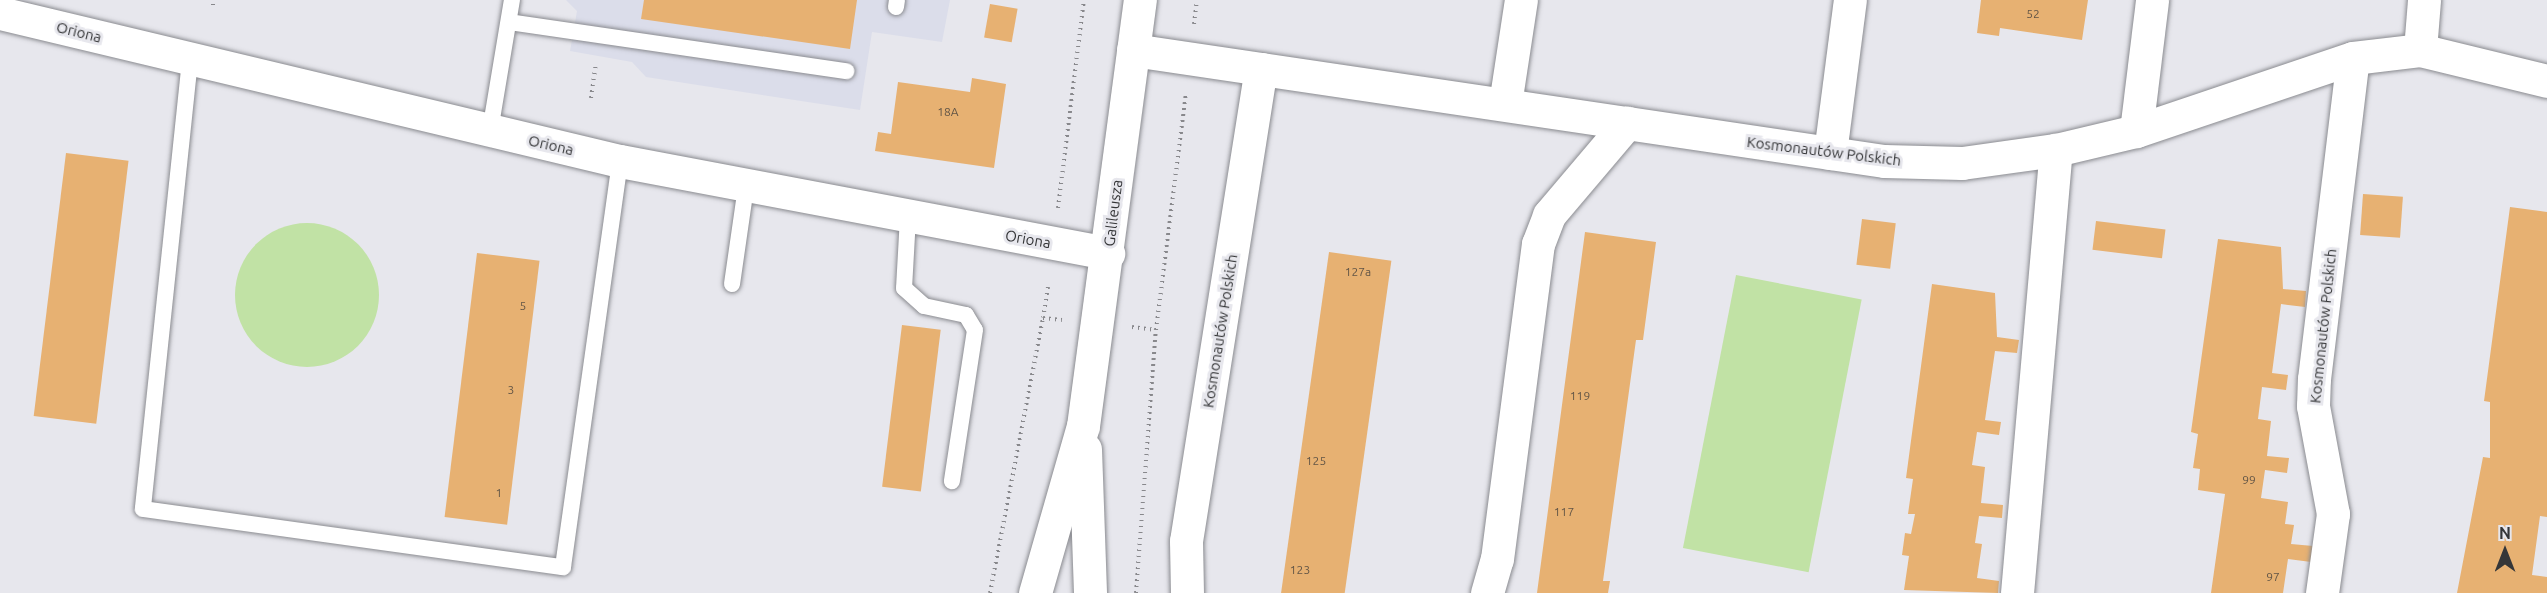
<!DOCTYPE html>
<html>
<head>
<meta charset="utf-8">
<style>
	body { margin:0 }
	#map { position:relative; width:2547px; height:593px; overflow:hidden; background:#e7e7ed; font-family:Ubuntu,sans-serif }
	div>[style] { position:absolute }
	.built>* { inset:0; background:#dbddea }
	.green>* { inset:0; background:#c1e2a5; transform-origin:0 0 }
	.round { border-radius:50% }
	.building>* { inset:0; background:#e7b172; transform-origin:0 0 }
	.path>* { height:4px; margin-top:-2px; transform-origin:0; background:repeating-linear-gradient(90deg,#88888c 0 1.5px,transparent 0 6px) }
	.roads { filter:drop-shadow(0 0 2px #8a8b90) drop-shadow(0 0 2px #8a8b90) }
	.lane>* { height:16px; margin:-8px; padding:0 8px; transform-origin:8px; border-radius:8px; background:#fff }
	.street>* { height:33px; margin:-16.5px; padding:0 16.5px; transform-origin:16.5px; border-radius:16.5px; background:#fff }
	.secondary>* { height:33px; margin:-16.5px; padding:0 16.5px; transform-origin:16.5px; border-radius:16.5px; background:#fff }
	span { translate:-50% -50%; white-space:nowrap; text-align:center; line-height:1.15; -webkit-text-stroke:6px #e7e7ed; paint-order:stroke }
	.number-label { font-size:12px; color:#625546 }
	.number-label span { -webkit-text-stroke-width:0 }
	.street-label { font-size:15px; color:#353638 }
	.north { position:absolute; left:2475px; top:521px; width:60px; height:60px; -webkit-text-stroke:4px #e7e7ed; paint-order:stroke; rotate:0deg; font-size:16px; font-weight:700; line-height:24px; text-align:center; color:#353638 }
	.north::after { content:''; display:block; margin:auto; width:21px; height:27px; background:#353638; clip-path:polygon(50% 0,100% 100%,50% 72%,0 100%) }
</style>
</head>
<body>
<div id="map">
	<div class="built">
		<i style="clip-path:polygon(566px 0,950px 0,942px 42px,872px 32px,860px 110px,646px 77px,632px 62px,570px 51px,577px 11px)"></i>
	</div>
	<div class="green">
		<i class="round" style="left:235px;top:223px;width:144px;height:144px"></i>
		<i style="left:1736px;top:275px;width:128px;height:278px;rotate:11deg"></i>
	</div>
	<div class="building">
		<i style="clip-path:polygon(644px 0,857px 0,850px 49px,641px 19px)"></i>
		<i style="clip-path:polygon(1981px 0,2088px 0,2082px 40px,2000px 28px,1999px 36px,1977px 33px)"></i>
		<i style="left:990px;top:4px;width:28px;height:34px;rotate:10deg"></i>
		<i style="clip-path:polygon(972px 78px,1006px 84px,994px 168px,875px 151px,878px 132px,891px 134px,898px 82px,970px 92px)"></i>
		<i style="left:66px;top:153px;width:63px;height:265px;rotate:7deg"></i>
		<i style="left:2363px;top:194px;width:40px;height:41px;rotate:4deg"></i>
		<i style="clip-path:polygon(2510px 207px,2547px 212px,2547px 517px,2540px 516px,2532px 575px,2547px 577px,2547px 593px,2457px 593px,2483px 457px,2490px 458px,2490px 402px,2484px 401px)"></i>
		<i style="left:1862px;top:219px;width:34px;height:46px;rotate:7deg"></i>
		<i style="left:2096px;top:221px;width:70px;height:29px;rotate:7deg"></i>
		<i style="clip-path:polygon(1585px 232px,1656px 242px,1643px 340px,1636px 340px,1603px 581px,1610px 581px,1608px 593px,1537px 593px)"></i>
		<i style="clip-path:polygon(2218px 239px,2281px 247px,2283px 289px,2306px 291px,2305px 307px,2281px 304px,2272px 373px,2288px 375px,2286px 390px,2262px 387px,2258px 419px,2271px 421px,2267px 456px,2289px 458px,2287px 473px,2265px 470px,2261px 498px,2288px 502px,2285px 524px,2294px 525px,2291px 544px,2313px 546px,2311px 562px,2288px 559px,2283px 593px,2211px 593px,2225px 494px,2198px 490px,2200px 469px,2193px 468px,2198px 434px,2191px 432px)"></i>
		<i style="left:1329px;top:252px;width:63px;height:345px;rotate:8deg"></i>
		<i style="left:477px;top:253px;width:63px;height:266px;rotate:7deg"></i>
		<i style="clip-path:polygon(1932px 284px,1995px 293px,1997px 337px,2019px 340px,2017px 353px,1995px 351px,1985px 420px,2001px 422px,1999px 435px,1977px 432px,1972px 465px,1985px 467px,1981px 503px,2003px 505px,2002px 518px,1979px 516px,1975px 543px,1982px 544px,1977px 578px,1999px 581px,1998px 593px,1904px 590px,1909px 556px,1902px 555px,1905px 533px,1911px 534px,1915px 514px,1908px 514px,1913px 479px,1906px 478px)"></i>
		<i style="left:902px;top:325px;width:39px;height:163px;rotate:7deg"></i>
	</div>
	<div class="path">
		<i style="left:213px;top:5px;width:5px;rotate:-90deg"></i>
		<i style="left:1194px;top:24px;width:24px;rotate:-83deg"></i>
		<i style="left:591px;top:98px;width:35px;rotate:-82deg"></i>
		<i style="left:1058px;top:208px;width:210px;rotate:-82.9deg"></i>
		<i style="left:1048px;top:287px;width:31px;rotate:99deg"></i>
		<i style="left:1043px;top:318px;width:19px;rotate:6deg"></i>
		<i style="left:1132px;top:327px;width:24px;rotate:7deg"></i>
		<i style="left:1156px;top:330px;width:238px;rotate:-82.8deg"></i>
		<i style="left:990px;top:593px;width:280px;rotate:-79.1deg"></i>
		<i style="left:1136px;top:593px;width:264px;rotate:-85.7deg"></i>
	</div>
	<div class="roads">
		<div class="lane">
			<i style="left:896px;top:7px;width:7px;rotate:-82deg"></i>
			<i style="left:509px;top:22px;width:341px;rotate:8.3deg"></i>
			<i style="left:190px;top:60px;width:451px;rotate:96deg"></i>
			<i style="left:143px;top:509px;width:424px;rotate:7.9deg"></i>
			<i style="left:563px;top:567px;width:410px;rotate:-82deg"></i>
			<i style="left:490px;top:131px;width:133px;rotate:-80.5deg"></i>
			<i style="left:908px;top:217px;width:71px;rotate:93.2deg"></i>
			<i style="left:904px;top:288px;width:27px;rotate:42deg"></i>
			<i style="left:924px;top:306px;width:43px;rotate:12.1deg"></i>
			<i style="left:966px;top:315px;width:17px;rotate:59deg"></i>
			<i style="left:975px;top:330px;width:153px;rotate:98.7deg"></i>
			<i style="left:732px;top:284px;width:98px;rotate:-81.8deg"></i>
		</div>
		<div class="street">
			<i style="left:0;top:13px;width:637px;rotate:13.43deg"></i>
			<i style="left:620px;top:161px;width:497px;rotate:10.7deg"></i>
			<i style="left:1133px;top:50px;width:759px;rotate:8.41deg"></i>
			<i style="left:1884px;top:161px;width:78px;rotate:1.5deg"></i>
			<i style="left:1962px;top:163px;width:95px;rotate:-7.9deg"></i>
			<i style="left:2056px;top:150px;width:82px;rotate:-13.4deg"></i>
			<i style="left:2136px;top:131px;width:229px;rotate:-18.6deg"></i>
			<i style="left:2353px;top:58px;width:67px;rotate:-6.8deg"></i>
			<i style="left:2420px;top:50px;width:131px;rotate:13.7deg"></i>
			<i style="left:2420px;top:50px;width:50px;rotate:-85.4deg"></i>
			<i style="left:1505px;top:104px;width:105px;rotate:-81.3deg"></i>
			<i style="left:2136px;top:131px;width:132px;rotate:-83deg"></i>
			<i style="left:1830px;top:153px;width:154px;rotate:-82.6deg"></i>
			<i style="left:1187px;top:593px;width:52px;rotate:-91.1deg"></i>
			<i style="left:1186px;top:541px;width:478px;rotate:-81deg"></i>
			<i style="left:1487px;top:593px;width:35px;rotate:-74deg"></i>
			<i style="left:1497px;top:559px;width:318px;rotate:-82.6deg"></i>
			<i style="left:1538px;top:244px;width:31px;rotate:-69deg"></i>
			<i style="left:1549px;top:215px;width:121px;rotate:-49.7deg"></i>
			<i style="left:2017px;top:593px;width:445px;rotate:-85deg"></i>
			<i style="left:2322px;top:593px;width:80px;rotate:-82.1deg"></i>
			<i style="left:2333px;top:514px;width:110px;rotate:-100.5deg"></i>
			<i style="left:2313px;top:406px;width:27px;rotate:-88deg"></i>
			<i style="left:2314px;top:379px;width:323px;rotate:-83.1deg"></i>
		</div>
		<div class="secondary">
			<i style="left:1085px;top:449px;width:144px;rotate:88deg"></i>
			<i style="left:1035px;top:593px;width:174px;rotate:-74deg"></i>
			<i style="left:1083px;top:426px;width:430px;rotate:-82.4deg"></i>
		</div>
	</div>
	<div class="number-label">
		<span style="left:2033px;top:14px">52</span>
		<span style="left:948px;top:112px">18A</span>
		<span style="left:1358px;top:272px">127a</span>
		<span style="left:523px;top:306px">5</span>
		<span style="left:511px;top:390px">3</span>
		<span style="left:1580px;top:396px">119</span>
		<span style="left:1316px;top:461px">125</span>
		<span style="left:2249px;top:480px">99</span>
		<span style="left:499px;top:493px">1</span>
		<span style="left:1564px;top:512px">117</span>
		<span style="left:1300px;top:570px">123</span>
		<span style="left:2273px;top:577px">97</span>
	</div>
	<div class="street-label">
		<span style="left:79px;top:32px;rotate:14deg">Oriona</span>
		<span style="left:551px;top:145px;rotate:13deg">Oriona</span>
		<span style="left:1824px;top:151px;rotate:7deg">Kosmonautów Polskich</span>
		<span style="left:1113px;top:213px;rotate:-83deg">Galileusza</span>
		<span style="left:1028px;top:239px;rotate:10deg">Oriona</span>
		<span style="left:2323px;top:326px;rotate:-84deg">Kosmonautów Polskich</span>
		<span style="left:1220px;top:331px;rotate:-81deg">Kosmonautów Polskich</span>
	</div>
	<div class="north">N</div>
</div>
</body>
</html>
